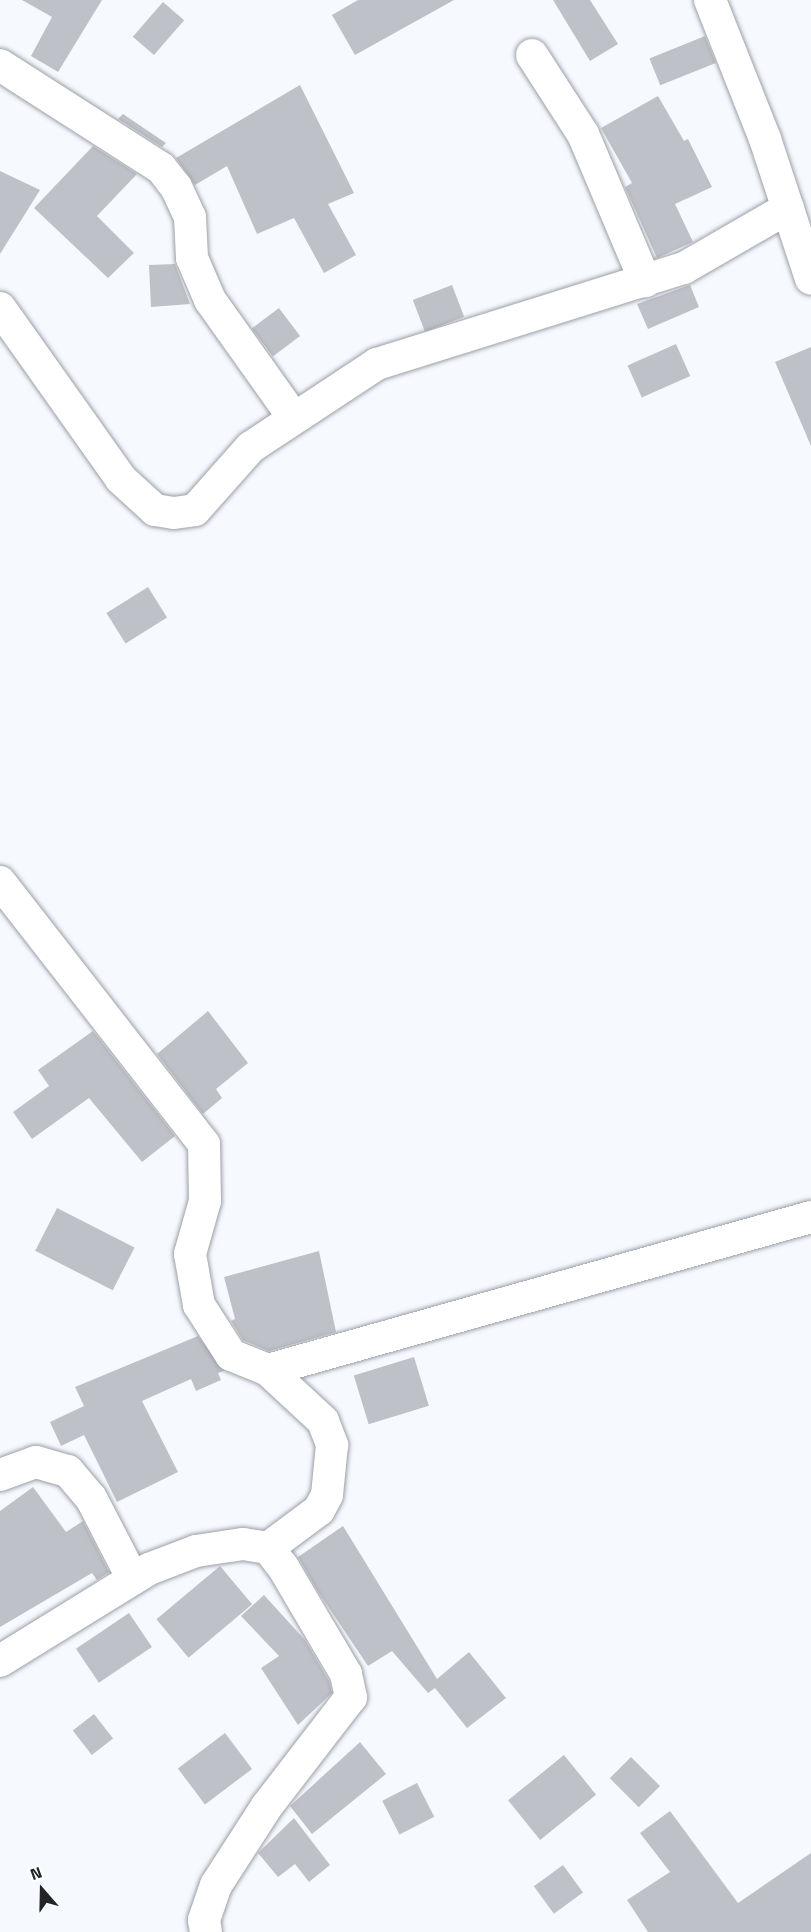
<!DOCTYPE html>
<html>
<head>
<meta charset="utf-8">
<style>
	body { margin:0 }
	#map { position:relative; width:811px; height:1932px; overflow:hidden; background:#f6faff; font-family:"Titillium Web",sans-serif }
	div>[style] { position:absolute }
	.building>* { inset:0; background:#bec2c8; transform-origin:0 0 }
	.roads { filter:drop-shadow(0 0 2px #9c9fa5) drop-shadow(0 0 2px #9c9fa5) }
	.minor>* { height:32px; margin:-16px; padding:0 16px; transform-origin:16px; border-radius:16px; background:#fff }
	span { translate:-50% -50%; white-space:nowrap; text-align:center; line-height:1.15; -webkit-text-stroke:6px #fff; paint-order:stroke }
	.north { position:absolute; left:12px; top:1860px; width:60px; height:60px; -webkit-text-stroke:4px #fff; paint-order:stroke; rotate:340deg; font-size:16px; font-weight:700; line-height:24px; text-align:center; color:#222426 }
	.north::after { content:''; display:block; margin:auto; width:21px; height:27px; background:#222426; clip-path:polygon(50% 0,100% 100%,50% 72%,0 100%) }
</style>
</head>
<body>
<div id="map">
	<div class="building">
		<i style="clip-path:polygon(22px 0,102px 0,58px 72px,31px 56px,52px 17px)"></i>
		<i style="clip-path:polygon(358px 0,454px 0,355px 55px,332px 15px)"></i>
		<i style="clip-path:polygon(553px 0,590px 0,618px 44px,590px 61px)"></i>
		<i style="left:163px;top:2px;width:28px;height:46px;rotate:41deg"></i>
		<i style="left:705px;top:36px;width:29px;height:60px;rotate:68deg"></i>
		<i style="clip-path:polygon(300px 85px,354px 193px,328px 204px,356px 255px,324px 273px,294px 218px,257px 234px,227px 166px,195px 185px,176px 158px)"></i>
		<i style="clip-path:polygon(658px 96px,684px 141px,688px 139px,712px 187px,675px 204px,693px 242px,657px 258px,625px 187px,632px 183px,601px 128px)"></i>
		<i style="clip-path:polygon(123px 114px,166px 143px,162px 147px,118px 119px)"></i>
		<i style="clip-path:polygon(93px 146px,137px 174px,97px 216px,134px 253px,108px 278px,34px 208px)"></i>
		<i style="clip-path:polygon(0 171px,40px 190px,0 254px)"></i>
		<i style="clip-path:polygon(175px 264px,190px 304px,151px 307px,149px 265px)"></i>
		<i style="left:452px;top:285px;width:34px;height:42px;rotate:69deg"></i>
		<i style="clip-path:polygon(690px 285px,699px 307px,648px 329px,637px 304px)"></i>
		<i style="left:279px;top:308px;width:35px;height:34px;rotate:53deg"></i>
		<i style="left:676px;top:344px;width:35px;height:53px;rotate:66deg"></i>
		<i style="clip-path:polygon(811px 347px,811px 446px,775px 362px)"></i>
		<i style="left:148px;top:587px;width:36px;height:49px;rotate:58deg"></i>
		<i style="clip-path:polygon(208px 1011px,248px 1063px,216px 1089px,222px 1098px,203px 1114px,157px 1054px)"></i>
		<i style="clip-path:polygon(93px 1031px,175px 1136px,142px 1162px,89px 1098px,32px 1139px,13px 1112px,49px 1086px,38px 1070px)"></i>
		<i style="left:57px;top:1208px;width:87px;height:48px;rotate:27deg"></i>
		<i style="clip-path:polygon(319px 1251px,336px 1332px,269px 1351px,243px 1340px,231px 1321px,235px 1319px,224px 1277px)"></i>
		<i style="clip-path:polygon(198px 1336px,224px 1371px,218px 1373px,221px 1380px,196px 1391px,191px 1379px,142px 1401px,178px 1472px,117px 1502px,84px 1435px,61px 1446px,50px 1422px,84px 1406px,75px 1387px)"></i>
		<i style="left:414px;top:1357px;width:51px;height:63px;rotate:73deg"></i>
		<i style="clip-path:polygon(33px 1487px,66px 1532px,83px 1521px,109px 1572px,97px 1580px,92px 1573px,0 1627px,0 1511px)"></i>
		<i style="clip-path:polygon(343px 1526px,437px 1679px,469px 1652px,506px 1698px,467px 1728px,435px 1688px,428px 1693px,392px 1651px,368px 1666px,317px 1590px,298px 1557px)"></i>
		<i style="left:220px;top:1566px;width:50px;height:83px;rotate:50deg"></i>
		<i style="clip-path:polygon(264px 1595px,305px 1640px,329px 1681px,332px 1693px,298px 1725px,261px 1668px,279px 1656px,241px 1616px)"></i>
		<i style="left:129px;top:1613px;width:41px;height:64px;rotate:56deg"></i>
		<i style="left:94px;top:1714px;width:31px;height:27px;rotate:52deg"></i>
		<i style="left:225px;top:1733px;width:45px;height:59px;rotate:53deg"></i>
		<i style="clip-path:polygon(360px 1742px,386px 1774px,312px 1834px,290px 1806px)"></i>
		<i style="left:564px;top:1755px;width:51px;height:72px;rotate:51deg"></i>
		<i style="left:631px;top:1757px;width:41px;height:30px;rotate:45deg"></i>
		<i style="left:417px;top:1783px;width:38px;height:39px;rotate:63deg"></i>
		<i style="clip-path:polygon(670px 1811px,738px 1903px,811px 1853px,811px 1932px,648px 1932px,627px 1900px,670px 1872px,640px 1833px)"></i>
		<i style="clip-path:polygon(294px 1818px,330px 1865px,309px 1882px,295px 1864px,278px 1877px,258px 1853px)"></i>
		<i style="left:563px;top:1865px;width:34px;height:36px;rotate:54deg"></i>
	</div>
	<div class="roads">
		<div class="minor">
			<i style="left:710px;top:0;width:149px;rotate:68.4deg"></i>
			<i style="left:765px;top:139px;width:147px;rotate:71.8deg"></i>
			<i style="left:532px;top:55px;width:94px;rotate:57.2deg"></i>
			<i style="left:583px;top:134px;width:160px;rotate:67.1deg"></i>
			<i style="left:0;top:65px;width:191px;rotate:32.6deg"></i>
			<i style="left:161px;top:168px;width:24px;rotate:52deg"></i>
			<i style="left:176px;top:187px;width:33px;rotate:65deg"></i>
			<i style="left:190px;top:217px;width:41px;rotate:87.2deg"></i>
			<i style="left:192px;top:258px;width:46px;rotate:66.8deg"></i>
			<i style="left:210px;top:300px;width:143px;rotate:54.6deg"></i>
			<i style="left:0;top:308px;width:209px;rotate:54.7deg"></i>
			<i style="left:121px;top:479px;width:46px;rotate:42.4deg"></i>
			<i style="left:155px;top:510px;width:19px;rotate:9deg"></i>
			<i style="left:174px;top:513px;width:21px;rotate:-8deg"></i>
			<i style="left:195px;top:510px;width:84px;rotate:-48.4deg"></i>
			<i style="left:251px;top:447px;width:151px;rotate:-33.4deg"></i>
			<i style="left:377px;top:364px;width:322px;rotate:-17.4deg"></i>
			<i style="left:684px;top:268px;width:120px;rotate:-30deg"></i>
			<i style="left:0;top:882px;width:332px;rotate:52.1deg"></i>
			<i style="left:204px;top:1144px;width:57px;rotate:89deg"></i>
			<i style="left:205px;top:1201px;width:55px;rotate:105.8deg"></i>
			<i style="left:190px;top:1254px;width:52px;rotate:80deg"></i>
			<i style="left:199px;top:1305px;width:59px;rotate:57.4deg"></i>
			<i style="left:231px;top:1355px;width:40px;rotate:22deg"></i>
			<i style="left:268px;top:1370px;width:75px;rotate:42.8deg"></i>
			<i style="left:323px;top:1421px;width:26px;rotate:69deg"></i>
			<i style="left:332px;top:1445px;width:50px;rotate:95.7deg"></i>
			<i style="left:327px;top:1495px;width:17px;rotate:118deg"></i>
			<i style="left:319px;top:1510px;width:64px;rotate:143.3deg"></i>
			<i style="left:268px;top:1370px;width:564px;rotate:-15.74deg"></i>
			<i style="left:0;top:1475px;width:38px;rotate:-20deg"></i>
			<i style="left:36px;top:1462px;width:33px;rotate:16deg"></i>
			<i style="left:68px;top:1471px;width:35px;rotate:50deg"></i>
			<i style="left:91px;top:1498px;width:91px;rotate:62.6deg"></i>
			<i style="left:0;top:1661px;width:175px;rotate:-31.7deg"></i>
			<i style="left:149px;top:1569px;width:50px;rotate:-21deg"></i>
			<i style="left:196px;top:1551px;width:48px;rotate:-8.5deg"></i>
			<i style="left:243px;top:1544px;width:25px;rotate:9deg"></i>
			<i style="left:268px;top:1548px;width:24px;rotate:52deg"></i>
			<i style="left:283px;top:1567px;width:124px;rotate:59.5deg"></i>
			<i style="left:346px;top:1674px;width:24px;rotate:78deg"></i>
			<i style="left:351px;top:1697px;width:138px;rotate:127.6deg"></i>
			<i style="left:267px;top:1806px;width:94px;rotate:122.8deg"></i>
			<i style="left:216px;top:1885px;width:37px;rotate:109deg"></i>
			<i style="left:204px;top:1920px;width:12px;rotate:81deg"></i>
		</div>
	</div>
	<div class="north">N</div>
</div>
</body>
</html>
